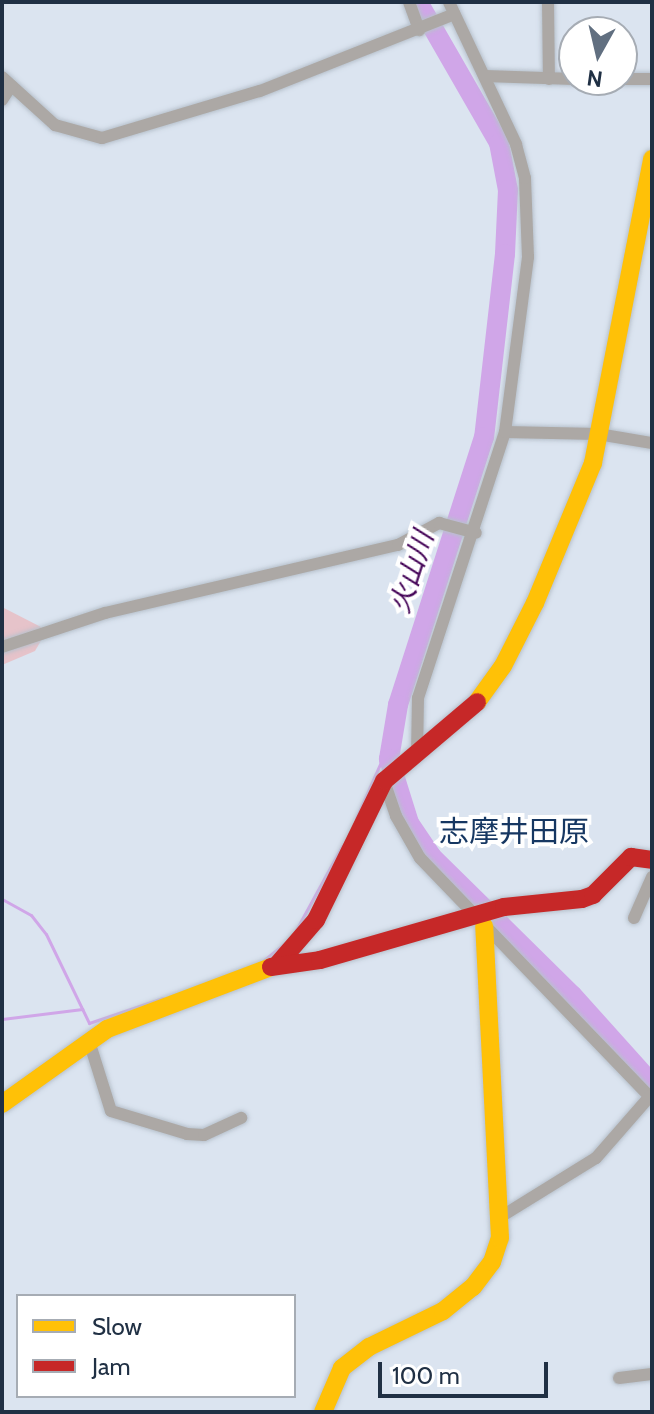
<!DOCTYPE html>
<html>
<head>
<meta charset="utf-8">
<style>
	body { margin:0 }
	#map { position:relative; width:654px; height:1414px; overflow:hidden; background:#dbe4f0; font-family:Cabin,"Noto Sans JP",sans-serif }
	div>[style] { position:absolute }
	.green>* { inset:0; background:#e6c3ca }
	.stream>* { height:3px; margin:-1.5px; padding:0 1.5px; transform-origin:1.5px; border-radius:1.5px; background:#d0a6e8 }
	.river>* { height:20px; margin:-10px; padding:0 10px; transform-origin:10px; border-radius:10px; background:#d0a6e8 }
	.roads { filter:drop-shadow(0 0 2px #b7c1cc) drop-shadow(0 0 2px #b7c1cc) }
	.street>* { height:12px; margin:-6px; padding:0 6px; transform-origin:6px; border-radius:6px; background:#aca8a5 }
	.slow>* { height:18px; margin:-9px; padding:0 9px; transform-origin:9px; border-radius:9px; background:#ffc107 }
	.jam>* { height:18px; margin:-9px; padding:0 9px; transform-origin:9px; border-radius:9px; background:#c62828 }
	span { translate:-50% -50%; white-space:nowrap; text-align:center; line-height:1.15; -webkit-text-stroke:8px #fff; paint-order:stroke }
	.water-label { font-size:28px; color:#430256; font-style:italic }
	.quarter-label { font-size:30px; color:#163762 }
	.frame { position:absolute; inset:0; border:4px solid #203044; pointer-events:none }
	.legend { position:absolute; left:16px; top:1294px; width:280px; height:104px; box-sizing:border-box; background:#fff; border:2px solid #a6acb4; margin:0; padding:10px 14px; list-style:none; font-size:24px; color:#203044 }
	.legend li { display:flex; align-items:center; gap:16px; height:40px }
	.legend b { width:40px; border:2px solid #a6acb4 }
	.north { position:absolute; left:558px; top:16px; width:80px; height:80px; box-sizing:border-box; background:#fff; border:2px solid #a6acb4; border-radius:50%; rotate:188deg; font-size:22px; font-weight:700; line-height:32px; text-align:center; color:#203044 }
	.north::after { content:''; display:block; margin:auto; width:28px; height:36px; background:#616f80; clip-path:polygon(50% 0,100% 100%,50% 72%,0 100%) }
	.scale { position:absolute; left:378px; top:1362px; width:170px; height:36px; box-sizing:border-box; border:4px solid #203044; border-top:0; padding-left:10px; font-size:24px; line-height:28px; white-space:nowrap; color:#203044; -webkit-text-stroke:6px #fff; paint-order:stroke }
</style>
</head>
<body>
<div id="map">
	<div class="green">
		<i style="clip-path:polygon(2px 607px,41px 627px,43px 637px,35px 651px,2px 665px)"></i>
	</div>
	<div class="stream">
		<i style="left:356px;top:818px;width:89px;rotate:-66deg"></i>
		<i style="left:2px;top:899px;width:33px;rotate:29deg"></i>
		<i style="left:31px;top:915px;width:24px;rotate:52deg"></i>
		<i style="left:46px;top:934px;width:99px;rotate:64.2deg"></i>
		<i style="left:89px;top:1023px;width:78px;rotate:-18.7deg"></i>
		<i style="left:296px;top:930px;width:96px;rotate:-61.3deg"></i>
		<i style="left:264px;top:960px;width:28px;rotate:-39deg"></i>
		<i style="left:2px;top:1019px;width:81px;rotate:-7.1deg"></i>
	</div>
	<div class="river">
		<i style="left:418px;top:2px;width:163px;rotate:60.1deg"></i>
		<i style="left:499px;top:143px;width:48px;rotate:79.2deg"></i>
		<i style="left:508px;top:190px;width:64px;rotate:92.7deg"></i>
		<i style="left:505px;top:254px;width:184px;rotate:96.5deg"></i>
		<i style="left:484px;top:437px;width:281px;rotate:107.8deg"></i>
		<i style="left:398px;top:705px;width:55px;rotate:99.5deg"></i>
		<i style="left:389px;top:759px;width:67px;rotate:72.6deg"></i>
		<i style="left:409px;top:823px;width:40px;rotate:56deg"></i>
		<i style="left:431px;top:856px;width:198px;rotate:44.6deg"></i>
		<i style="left:572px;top:995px;width:120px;rotate:48deg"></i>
	</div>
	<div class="roads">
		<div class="street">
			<i style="left:409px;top:2px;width:30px;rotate:70deg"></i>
			<i style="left:548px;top:2px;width:77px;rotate:89.3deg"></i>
			<i style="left:485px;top:76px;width:89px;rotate:1.9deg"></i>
			<i style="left:2px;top:77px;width:72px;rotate:42.2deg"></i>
			<i style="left:55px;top:125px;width:49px;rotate:15.5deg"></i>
			<i style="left:102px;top:138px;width:165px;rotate:-16.6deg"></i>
			<i style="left:260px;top:91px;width:209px;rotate:-21.6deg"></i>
			<i style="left:622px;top:79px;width:30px"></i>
			<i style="left:2px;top:100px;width:17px;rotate:-57deg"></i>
			<i style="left:505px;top:432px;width:93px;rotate:1.2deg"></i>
			<i style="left:598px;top:434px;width:55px;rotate:9.5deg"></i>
			<i style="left:2px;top:647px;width:108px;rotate:-18.3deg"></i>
			<i style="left:105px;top:613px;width:301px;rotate:-13.1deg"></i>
			<i style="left:398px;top:545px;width:47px;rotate:-28.2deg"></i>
			<i style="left:439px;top:523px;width:38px;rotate:15deg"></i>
			<i style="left:417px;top:755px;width:57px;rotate:-89deg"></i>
			<i style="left:418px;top:698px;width:280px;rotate:-71.9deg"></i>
			<i style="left:505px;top:432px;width:177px;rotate:-82.5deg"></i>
			<i style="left:528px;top:257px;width:79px;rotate:-92.2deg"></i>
			<i style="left:525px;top:178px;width:35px;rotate:-105deg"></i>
			<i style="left:516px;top:144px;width:157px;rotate:-115.3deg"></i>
			<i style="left:384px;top:781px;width:37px;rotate:71deg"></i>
			<i style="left:396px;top:816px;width:48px;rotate:60.3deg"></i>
			<i style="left:420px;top:858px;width:335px;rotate:46.1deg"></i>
			<i style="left:634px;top:918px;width:45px;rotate:-66.3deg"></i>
			<i style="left:89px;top:1041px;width:73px;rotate:72.6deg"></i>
			<i style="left:111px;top:1111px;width:79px;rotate:16.8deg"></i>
			<i style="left:187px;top:1134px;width:17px;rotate:3deg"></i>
			<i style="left:204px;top:1135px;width:41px;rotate:-24.7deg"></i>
			<i style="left:502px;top:1216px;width:110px;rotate:-31.7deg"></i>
			<i style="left:596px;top:1158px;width:82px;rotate:-48.9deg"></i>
			<i style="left:619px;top:1378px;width:33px;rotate:-7deg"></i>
		</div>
		<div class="slow">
			<i style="left:477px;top:702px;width:44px;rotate:-54.2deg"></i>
			<i style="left:503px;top:666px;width:71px;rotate:-63.1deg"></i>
			<i style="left:535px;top:603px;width:152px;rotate:-67.5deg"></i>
			<i style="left:593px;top:463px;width:310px;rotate:-79deg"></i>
			<i style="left:2px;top:1104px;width:129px;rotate:-35.5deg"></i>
			<i style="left:107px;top:1029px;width:175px;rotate:-20.7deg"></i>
			<i style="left:323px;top:1412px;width:48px;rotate:-66.6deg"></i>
			<i style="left:342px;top:1368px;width:34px;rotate:-38deg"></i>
			<i style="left:369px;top:1347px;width:82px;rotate:-25.9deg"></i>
			<i style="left:443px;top:1311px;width:38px;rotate:-39deg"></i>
			<i style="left:473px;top:1287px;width:31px;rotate:-53deg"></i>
			<i style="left:492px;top:1262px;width:25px;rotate:-72deg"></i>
			<i style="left:500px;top:1238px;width:312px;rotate:-92.9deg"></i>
		</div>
		<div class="jam">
			<i style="left:277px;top:965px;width:60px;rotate:-49.1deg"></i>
			<i style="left:316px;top:920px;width:155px;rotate:-63.9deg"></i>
			<i style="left:384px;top:781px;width:122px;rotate:-40.3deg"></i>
			<i style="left:271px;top:967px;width:49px;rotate:-8.1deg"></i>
			<i style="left:320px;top:960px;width:191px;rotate:-16.1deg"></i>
			<i style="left:504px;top:907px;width:78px;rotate:-5.9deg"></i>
			<i style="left:582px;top:899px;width:12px;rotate:-20deg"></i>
			<i style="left:593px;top:895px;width:54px;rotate:-45deg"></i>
			<i style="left:631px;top:857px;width:21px;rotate:8deg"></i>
		</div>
	</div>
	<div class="water-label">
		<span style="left:411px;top:572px;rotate:-72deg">火山川</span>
	</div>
	<div class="quarter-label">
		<span style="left:514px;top:832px">志摩井田原</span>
	</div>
	<div class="frame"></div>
	<ul class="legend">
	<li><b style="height:10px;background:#ffc107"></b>Slow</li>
	<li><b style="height:10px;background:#c62828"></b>Jam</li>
	</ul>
	<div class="north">N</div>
	<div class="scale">100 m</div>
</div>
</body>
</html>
